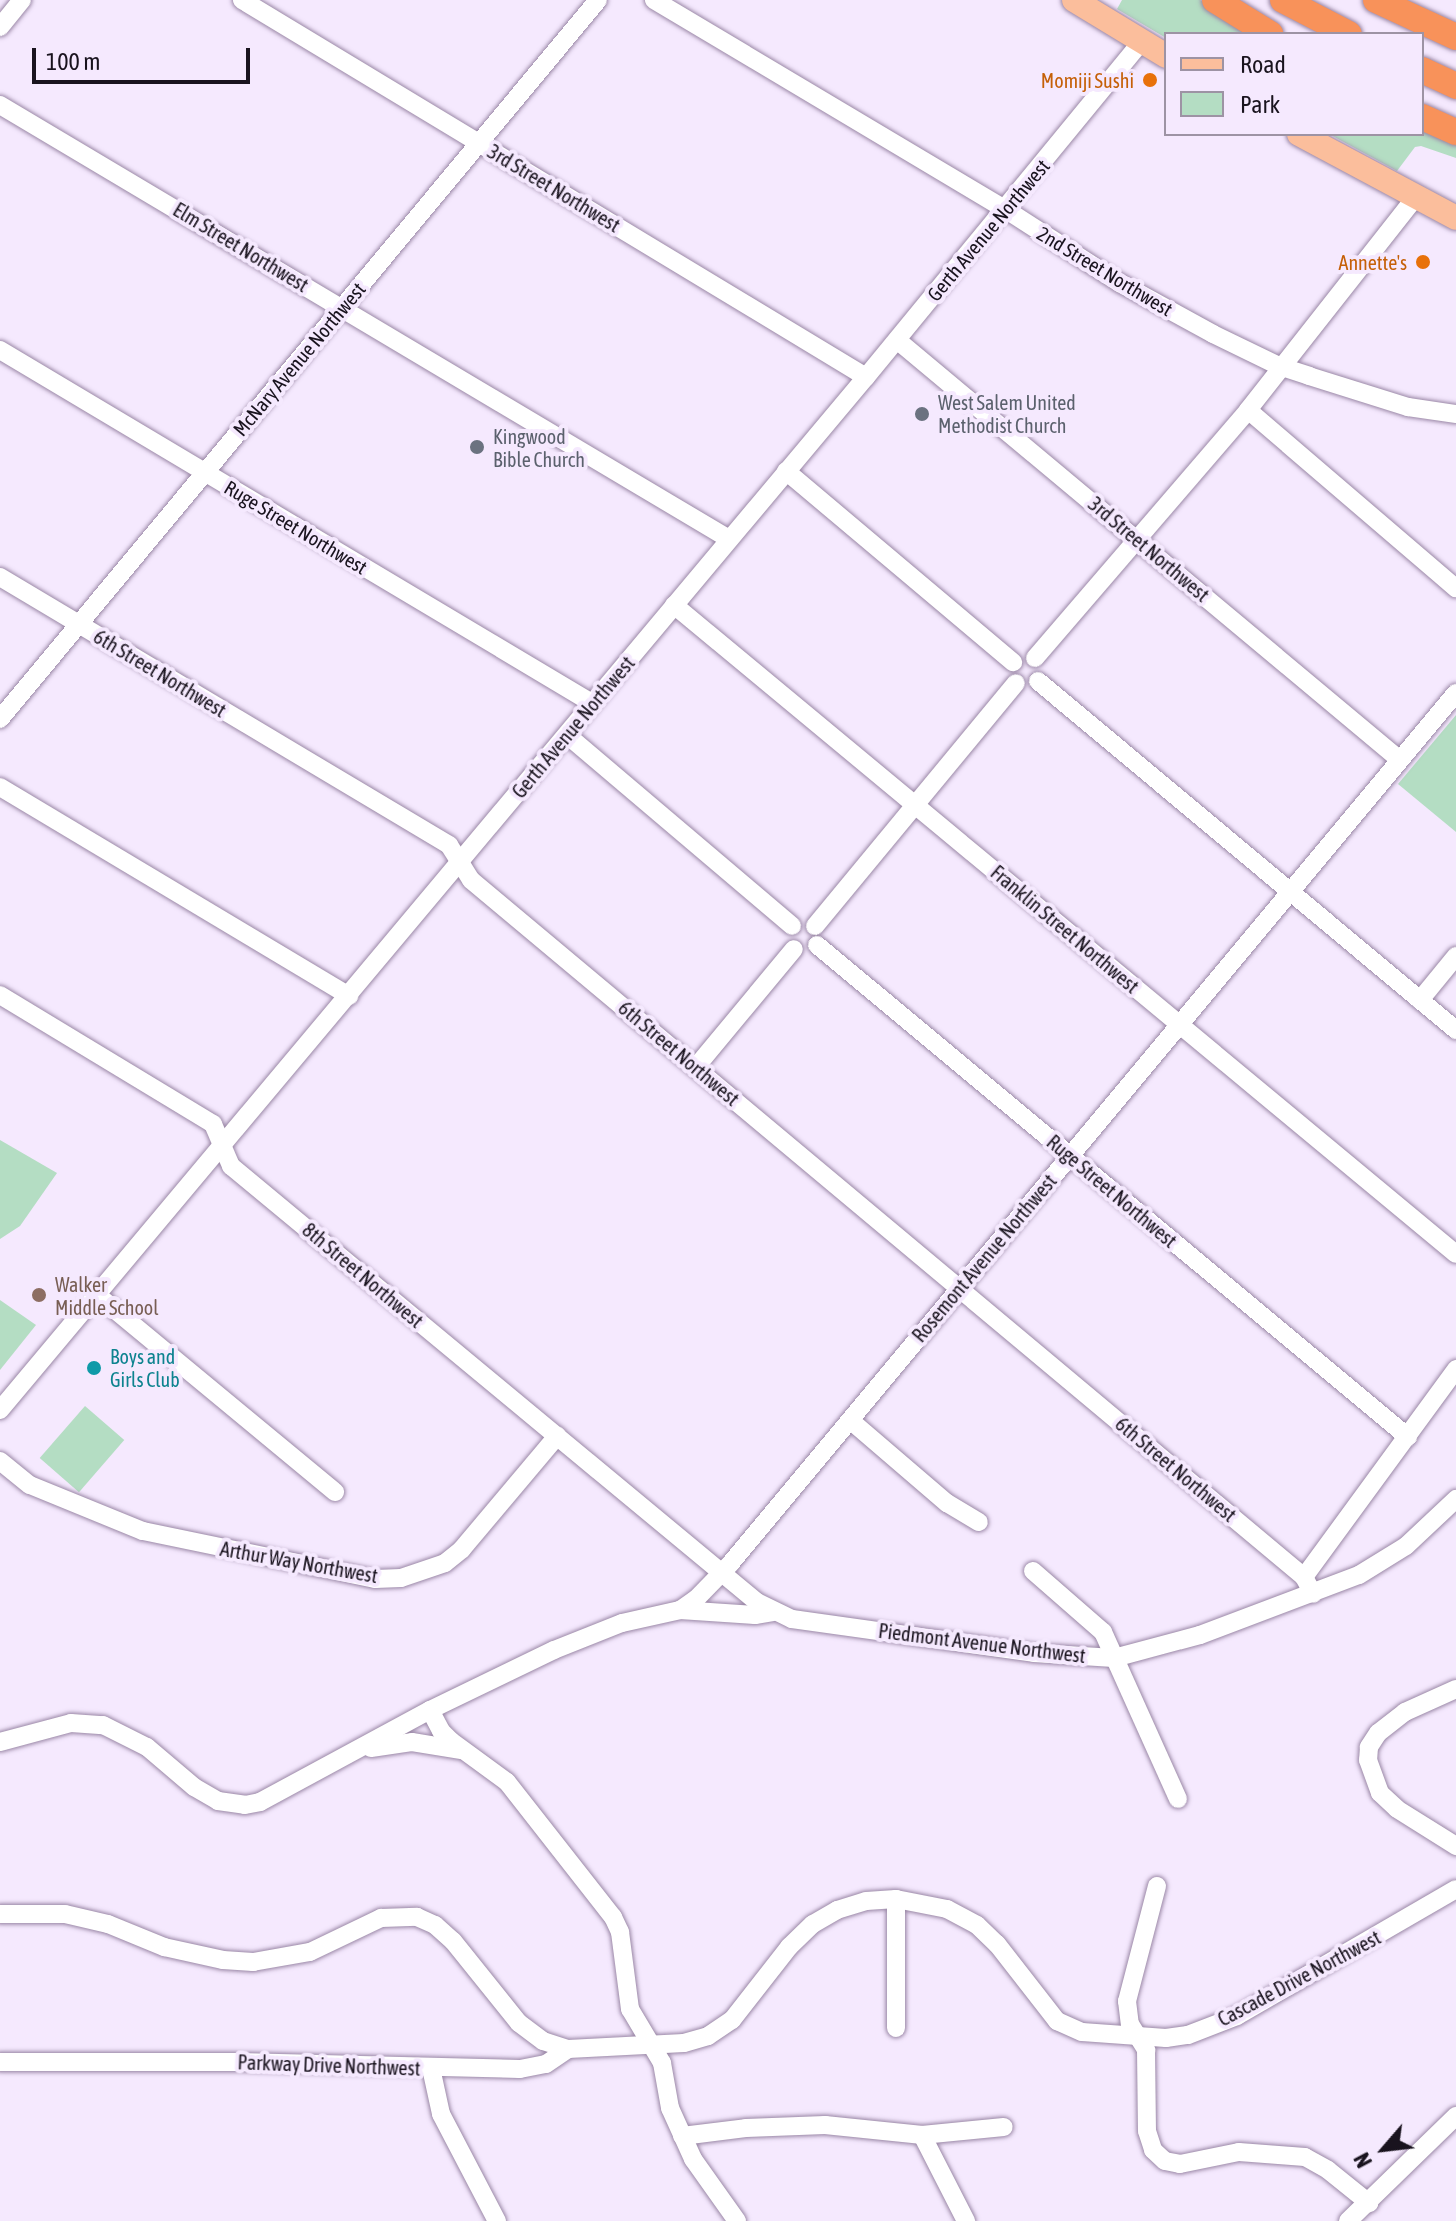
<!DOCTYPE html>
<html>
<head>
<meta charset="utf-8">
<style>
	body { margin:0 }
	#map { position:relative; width:1456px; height:2221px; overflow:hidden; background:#f5e9fe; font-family:"Asap Condensed",sans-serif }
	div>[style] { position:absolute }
	.green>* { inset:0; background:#b4ddc3; transform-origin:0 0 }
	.roads { filter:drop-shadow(0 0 2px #9a87a6) drop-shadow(0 0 2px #9a87a6) }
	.minor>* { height:18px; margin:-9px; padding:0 9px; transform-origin:9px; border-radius:9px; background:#fff }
	.major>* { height:24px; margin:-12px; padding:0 12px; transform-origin:12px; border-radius:12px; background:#fbbe9c }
	.highway>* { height:26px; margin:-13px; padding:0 13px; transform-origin:13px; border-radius:13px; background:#f8925a }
	.dots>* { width:22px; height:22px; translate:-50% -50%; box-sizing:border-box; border:4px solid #f5e9fe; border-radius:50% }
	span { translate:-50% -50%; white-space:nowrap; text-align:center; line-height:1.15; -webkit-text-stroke:8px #f5e9fe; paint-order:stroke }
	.food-label { font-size:20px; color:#c56008 }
	.right { translate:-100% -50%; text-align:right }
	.street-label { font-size:20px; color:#19131e }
	.worship-label { font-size:20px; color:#5b616d }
	.left { translate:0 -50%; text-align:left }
	.education-label { font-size:20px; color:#785e54 }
	.culture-label { font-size:20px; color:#0d838f }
	.legend { position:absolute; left:1164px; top:32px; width:260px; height:104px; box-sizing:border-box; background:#f5e9fe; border:2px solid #9d93a4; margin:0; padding:10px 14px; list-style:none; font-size:24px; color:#19131e }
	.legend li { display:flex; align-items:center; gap:16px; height:40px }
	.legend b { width:40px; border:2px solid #9d93a4 }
	.north { position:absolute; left:1344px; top:2109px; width:80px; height:80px; -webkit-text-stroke:6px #f5e9fe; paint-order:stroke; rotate:242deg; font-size:22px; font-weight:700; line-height:32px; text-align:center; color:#19131e }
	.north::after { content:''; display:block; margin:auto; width:28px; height:36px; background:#19131e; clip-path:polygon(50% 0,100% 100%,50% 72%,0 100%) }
	.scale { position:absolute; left:32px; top:48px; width:218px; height:36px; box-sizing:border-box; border:4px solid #19131e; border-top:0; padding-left:10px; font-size:24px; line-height:28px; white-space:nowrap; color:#19131e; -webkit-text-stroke:6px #f5e9fe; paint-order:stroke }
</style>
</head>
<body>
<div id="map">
	<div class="green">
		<i style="clip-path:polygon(1122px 0,1200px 0,1255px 34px,1166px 34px,1166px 38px,1117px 9px)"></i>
		<i style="clip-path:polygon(1422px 125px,1456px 141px,1456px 158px,1421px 146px,1415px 147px,1397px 171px,1329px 134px,1422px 134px)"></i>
		<i style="clip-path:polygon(1456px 715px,1456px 832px,1398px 784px)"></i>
		<i style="clip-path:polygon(0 1140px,57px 1173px,20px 1226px,0 1239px)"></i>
		<i style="clip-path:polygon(0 1300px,36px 1325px,0 1370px)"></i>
		<i style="left:85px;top:1406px;width:52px;height:69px;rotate:41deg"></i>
	</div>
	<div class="roads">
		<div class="minor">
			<i style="left:242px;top:0;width:729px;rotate:31.14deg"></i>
			<i style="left:654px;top:0;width:409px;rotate:30.8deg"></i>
			<i style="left:1005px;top:209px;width:137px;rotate:32.8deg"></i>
			<i style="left:1120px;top:283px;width:106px;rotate:28.7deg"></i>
			<i style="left:1213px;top:334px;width:73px;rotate:25.9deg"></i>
			<i style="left:1279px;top:366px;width:32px;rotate:18deg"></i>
			<i style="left:1309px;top:376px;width:104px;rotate:17.4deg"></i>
			<i style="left:1408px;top:407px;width:49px;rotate:8.3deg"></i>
			<i style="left:0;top:27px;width:35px;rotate:-51deg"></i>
			<i style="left:0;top:105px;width:848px;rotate:30.77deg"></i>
			<i style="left:897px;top:340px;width:655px;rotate:39.86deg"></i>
			<i style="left:0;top:350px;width:689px;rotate:30.81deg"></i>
			<i style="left:1248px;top:410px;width:274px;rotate:40.6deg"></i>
			<i style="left:786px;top:471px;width:297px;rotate:40.1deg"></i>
			<i style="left:0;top:577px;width:523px;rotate:30.83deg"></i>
			<i style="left:449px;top:845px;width:41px;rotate:57.8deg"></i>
			<i style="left:471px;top:880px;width:1086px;rotate:39.92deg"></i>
			<i style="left:1304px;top:1577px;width:19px;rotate:62deg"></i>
			<i style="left:674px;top:605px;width:1016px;rotate:39.69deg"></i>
			<i style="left:1035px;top:658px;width:327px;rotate:-49.3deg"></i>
			<i style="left:1248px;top:410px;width:270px;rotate:-51.8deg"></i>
			<i style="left:1038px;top:681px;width:545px;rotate:39.86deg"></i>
			<i style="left:0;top:719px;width:935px;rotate:-50.25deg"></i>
			<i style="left:567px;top:735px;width:295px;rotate:40.3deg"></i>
			<i style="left:0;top:787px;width:407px;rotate:30.9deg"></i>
			<i style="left:815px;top:926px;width:315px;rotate:-50.4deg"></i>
			<i style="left:817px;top:945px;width:769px;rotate:39.78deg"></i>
			<i style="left:0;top:995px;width:249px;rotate:31.2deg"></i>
			<i style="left:213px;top:1124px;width:46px;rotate:66.8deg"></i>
			<i style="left:231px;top:1166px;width:683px;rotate:39.66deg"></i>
			<i style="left:757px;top:1602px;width:39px;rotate:26deg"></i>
			<i style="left:792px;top:1619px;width:244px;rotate:8deg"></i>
			<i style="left:1034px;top:1653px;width:80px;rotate:3.6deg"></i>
			<i style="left:1114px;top:1658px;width:89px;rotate:-15deg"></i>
			<i style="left:1200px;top:1635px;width:170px;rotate:-20.7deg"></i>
			<i style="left:1359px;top:1575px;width:55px;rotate:-31.7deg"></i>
			<i style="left:1406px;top:1546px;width:69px;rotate:-43.2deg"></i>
			<i style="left:1420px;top:1000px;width:57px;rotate:-50.7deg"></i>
			<i style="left:696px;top:1067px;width:153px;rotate:-50.3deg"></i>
			<i style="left:97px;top:1295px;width:309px;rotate:39.6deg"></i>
			<i style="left:0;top:1410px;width:1348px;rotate:-50.03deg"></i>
			<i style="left:866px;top:377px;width:435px;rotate:-50.6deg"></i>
			<i style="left:850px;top:1420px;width:128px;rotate:40.6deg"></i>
			<i style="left:947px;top:1503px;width:37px;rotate:31deg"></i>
			<i style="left:0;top:1461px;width:38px;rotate:39deg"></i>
			<i style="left:30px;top:1485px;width:122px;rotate:22.2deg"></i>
			<i style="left:143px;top:1531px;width:237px;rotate:11.7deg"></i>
			<i style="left:375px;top:1579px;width:26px;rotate:-2deg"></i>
			<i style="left:401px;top:1578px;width:46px;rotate:-18.8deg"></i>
			<i style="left:445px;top:1563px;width:22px;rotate:-39deg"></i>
			<i style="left:462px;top:1549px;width:148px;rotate:-49.9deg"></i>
			<i style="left:1033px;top:1571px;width:93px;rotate:41.1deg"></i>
			<i style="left:1103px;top:1632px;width:183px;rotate:65.8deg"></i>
			<i style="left:1304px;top:1577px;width:258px;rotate:-53.8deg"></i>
			<i style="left:680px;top:1610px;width:75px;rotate:3.8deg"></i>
			<i style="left:755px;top:1615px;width:18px;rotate:-9deg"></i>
			<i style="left:1456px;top:1689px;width:56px;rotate:155.7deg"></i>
			<i style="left:1405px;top:1712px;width:34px;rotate:142deg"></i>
			<i style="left:1378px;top:1733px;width:17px;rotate:123deg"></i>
			<i style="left:1369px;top:1747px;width:13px;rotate:94deg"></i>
			<i style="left:1368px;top:1760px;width:35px;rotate:70deg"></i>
			<i style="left:1380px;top:1793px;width:23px;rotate:43deg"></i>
			<i style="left:1397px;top:1809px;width:70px;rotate:32.1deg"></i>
			<i style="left:430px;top:1710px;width:24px;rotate:62deg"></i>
			<i style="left:441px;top:1731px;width:14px;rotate:45deg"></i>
			<i style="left:451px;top:1741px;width:69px;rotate:36.2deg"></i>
			<i style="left:507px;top:1782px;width:172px;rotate:51.9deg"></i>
			<i style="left:613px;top:1917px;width:17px;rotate:65deg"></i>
			<i style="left:620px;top:1932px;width:78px;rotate:82.6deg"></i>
			<i style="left:630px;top:2009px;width:63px;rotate:59.3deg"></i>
			<i style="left:662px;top:2063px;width:46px;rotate:79.9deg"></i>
			<i style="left:670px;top:2108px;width:56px;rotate:65.7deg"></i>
			<i style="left:693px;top:2159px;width:76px;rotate:54.6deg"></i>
			<i style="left:0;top:1742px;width:73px;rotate:-15deg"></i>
			<i style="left:71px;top:1723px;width:32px;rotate:4deg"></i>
			<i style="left:103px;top:1725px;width:49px;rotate:26.6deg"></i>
			<i style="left:147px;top:1747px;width:62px;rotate:40.4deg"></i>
			<i style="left:194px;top:1787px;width:28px;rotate:30deg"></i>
			<i style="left:218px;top:1801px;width:27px;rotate:8deg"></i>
			<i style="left:245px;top:1805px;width:15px;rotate:-11deg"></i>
			<i style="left:260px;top:1802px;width:193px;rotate:-28.4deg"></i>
			<i style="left:430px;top:1710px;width:138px;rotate:-25.8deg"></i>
			<i style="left:554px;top:1650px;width:73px;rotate:-21.7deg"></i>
			<i style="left:622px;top:1623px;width:59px;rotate:-12.6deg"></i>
			<i style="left:680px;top:1610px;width:19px;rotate:-35deg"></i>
			<i style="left:696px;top:1599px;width:49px;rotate:-45.8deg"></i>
			<i style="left:730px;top:1564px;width:1134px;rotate:-50.19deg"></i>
			<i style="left:371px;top:1748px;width:41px;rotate:-8.3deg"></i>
			<i style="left:412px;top:1742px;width:50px;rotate:9.3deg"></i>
			<i style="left:1157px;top:1886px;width:119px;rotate:104.6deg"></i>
			<i style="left:1127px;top:2001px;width:23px;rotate:83deg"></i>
			<i style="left:1130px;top:2024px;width:31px;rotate:58deg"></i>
			<i style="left:1146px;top:2050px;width:81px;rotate:89.3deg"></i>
			<i style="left:1147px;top:2131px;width:20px;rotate:72deg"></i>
			<i style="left:1153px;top:2150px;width:16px;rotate:43deg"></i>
			<i style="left:1165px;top:2161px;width:15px;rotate:11deg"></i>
			<i style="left:1180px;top:2164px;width:60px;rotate:-11.5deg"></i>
			<i style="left:1239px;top:2152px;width:66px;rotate:4.3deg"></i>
			<i style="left:1305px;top:2157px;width:26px;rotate:29deg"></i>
			<i style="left:1328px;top:2170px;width:53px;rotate:38.8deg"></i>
			<i style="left:0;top:1914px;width:65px"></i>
			<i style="left:65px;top:1914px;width:44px;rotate:13.1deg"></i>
			<i style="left:108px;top:1924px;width:61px;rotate:22.3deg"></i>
			<i style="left:164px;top:1947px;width:60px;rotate:12.4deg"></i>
			<i style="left:223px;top:1960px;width:30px;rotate:4deg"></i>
			<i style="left:253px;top:1962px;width:58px;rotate:-10deg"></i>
			<i style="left:310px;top:1952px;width:79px;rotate:-25.6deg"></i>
			<i style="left:381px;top:1918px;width:36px;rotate:-2deg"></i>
			<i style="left:417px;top:1917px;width:20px;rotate:24deg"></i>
			<i style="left:435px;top:1925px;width:24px;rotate:42deg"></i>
			<i style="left:453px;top:1941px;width:105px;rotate:51.2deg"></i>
			<i style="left:519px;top:2023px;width:30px;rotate:37deg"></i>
			<i style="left:543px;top:2041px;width:26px;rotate:18deg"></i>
			<i style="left:896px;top:2028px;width:129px;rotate:-90deg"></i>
			<i style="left:0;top:2062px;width:238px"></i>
			<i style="left:238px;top:2062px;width:282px;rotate:1.4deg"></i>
			<i style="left:520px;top:2069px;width:26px;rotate:-11deg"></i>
			<i style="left:546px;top:2064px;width:27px;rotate:-34deg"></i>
			<i style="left:568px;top:2049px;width:116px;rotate:-3deg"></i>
			<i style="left:684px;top:2043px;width:25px;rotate:-16deg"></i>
			<i style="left:708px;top:2036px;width:29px;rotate:-34deg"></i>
			<i style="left:732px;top:2020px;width:93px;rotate:-52deg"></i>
			<i style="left:789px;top:1947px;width:33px;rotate:-44deg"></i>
			<i style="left:813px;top:1924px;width:28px;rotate:-30deg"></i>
			<i style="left:837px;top:1910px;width:30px;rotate:-17deg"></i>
			<i style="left:866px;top:1901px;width:30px;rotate:-4deg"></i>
			<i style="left:896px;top:1899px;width:52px;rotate:11.1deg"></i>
			<i style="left:947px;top:1909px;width:34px;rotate:28deg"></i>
			<i style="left:977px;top:1925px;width:28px;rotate:44deg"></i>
			<i style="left:997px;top:1944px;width:98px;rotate:52.1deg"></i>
			<i style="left:1057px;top:2021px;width:27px;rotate:24deg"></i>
			<i style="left:1082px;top:2032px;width:84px;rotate:4.1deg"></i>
			<i style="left:1166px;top:2038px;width:22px;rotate:-8deg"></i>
			<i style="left:1188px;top:2035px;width:53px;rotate:-21.2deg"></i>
			<i style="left:1237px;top:2016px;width:253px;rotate:-30.1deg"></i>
			<i style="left:431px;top:2068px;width:47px;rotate:77.7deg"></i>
			<i style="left:441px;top:2114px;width:121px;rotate:62.4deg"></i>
			<i style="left:922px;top:2135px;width:97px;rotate:62.9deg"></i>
			<i style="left:682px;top:2136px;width:64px;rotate:-7.1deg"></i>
			<i style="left:746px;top:2128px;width:79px;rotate:-2.2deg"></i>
			<i style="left:825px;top:2125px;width:98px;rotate:5.9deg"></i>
			<i style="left:922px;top:2135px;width:82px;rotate:-5.6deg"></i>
			<i style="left:1348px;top:2221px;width:151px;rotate:-44.2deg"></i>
		</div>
		<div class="major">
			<i style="left:1074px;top:0;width:108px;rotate:31.3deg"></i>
			<i style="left:1299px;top:134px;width:178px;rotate:28.1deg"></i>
		</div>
		<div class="highway">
			<i style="left:1215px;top:0;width:65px;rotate:31.7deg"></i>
			<i style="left:1283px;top:0;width:74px;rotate:27.3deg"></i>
			<i style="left:1376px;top:0;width:88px;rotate:24.8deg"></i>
			<i style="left:1422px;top:70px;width:38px;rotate:25deg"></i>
			<i style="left:1422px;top:117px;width:37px;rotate:24deg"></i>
		</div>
	</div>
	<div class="dots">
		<i style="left:1150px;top:80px;background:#e8710a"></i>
		<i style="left:1423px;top:262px;background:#e8710a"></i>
		<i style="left:922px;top:414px;background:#6b7280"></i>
		<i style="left:477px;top:447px;background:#6b7280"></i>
		<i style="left:39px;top:1295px;background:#8d6e63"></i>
		<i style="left:94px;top:1368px;background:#0f9aa8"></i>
	</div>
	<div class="food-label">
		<span class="right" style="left:1134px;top:80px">Momiji Sushi</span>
		<span class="right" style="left:1407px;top:262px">Annette's</span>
	</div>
	<div class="street-label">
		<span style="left:554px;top:188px;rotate:31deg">3rd Street Northwest</span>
		<span style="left:988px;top:230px;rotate:-50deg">Gerth Avenue Northwest</span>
		<span style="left:241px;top:247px;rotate:31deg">Elm Street Northwest</span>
		<span style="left:1105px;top:271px;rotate:31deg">2nd Street Northwest</span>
		<span style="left:299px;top:359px;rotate:-50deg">McNary Avenue Northwest</span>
		<span style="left:296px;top:527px;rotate:31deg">Ruge Street Northwest</span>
		<span style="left:1149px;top:549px;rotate:40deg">3rd Street Northwest</span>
		<span style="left:160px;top:673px;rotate:31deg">6th Street Northwest</span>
		<span style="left:573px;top:727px;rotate:-50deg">Gerth Avenue Northwest</span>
		<span style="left:1065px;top:929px;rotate:40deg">Franklin Street Northwest</span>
		<span style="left:679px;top:1053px;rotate:40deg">6th Street Northwest</span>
		<span style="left:1112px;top:1191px;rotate:40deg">Ruge Street Northwest</span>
		<span style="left:984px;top:1258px;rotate:-50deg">Rosemont Avenue Northwest</span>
		<span style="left:363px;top:1275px;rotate:40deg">8th Street Northwest</span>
		<span style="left:1176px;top:1469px;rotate:40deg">6th Street Northwest</span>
		<span style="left:299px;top:1562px;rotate:10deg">Arthur Way Northwest</span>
		<span style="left:982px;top:1643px;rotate:7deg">Piedmont Avenue Northwest</span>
		<span style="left:1299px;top:1978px;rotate:-28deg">Cascade Drive Northwest</span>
		<span style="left:329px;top:2065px;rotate:2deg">Parkway Drive Northwest</span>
	</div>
	<div class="worship-label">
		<span class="left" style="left:938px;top:414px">West Salem United<br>Methodist Church</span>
		<span class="left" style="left:493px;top:448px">Kingwood<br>Bible Church</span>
	</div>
	<div class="education-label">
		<span class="left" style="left:55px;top:1296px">Walker<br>Middle School</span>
	</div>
	<div class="culture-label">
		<span class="left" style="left:110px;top:1368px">Boys and<br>Girls Club</span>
	</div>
	<ul class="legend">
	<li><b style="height:10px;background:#fbbe9c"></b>Road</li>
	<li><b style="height:22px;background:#b4ddc3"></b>Park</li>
	</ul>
	<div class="north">N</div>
	<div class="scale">100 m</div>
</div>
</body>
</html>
